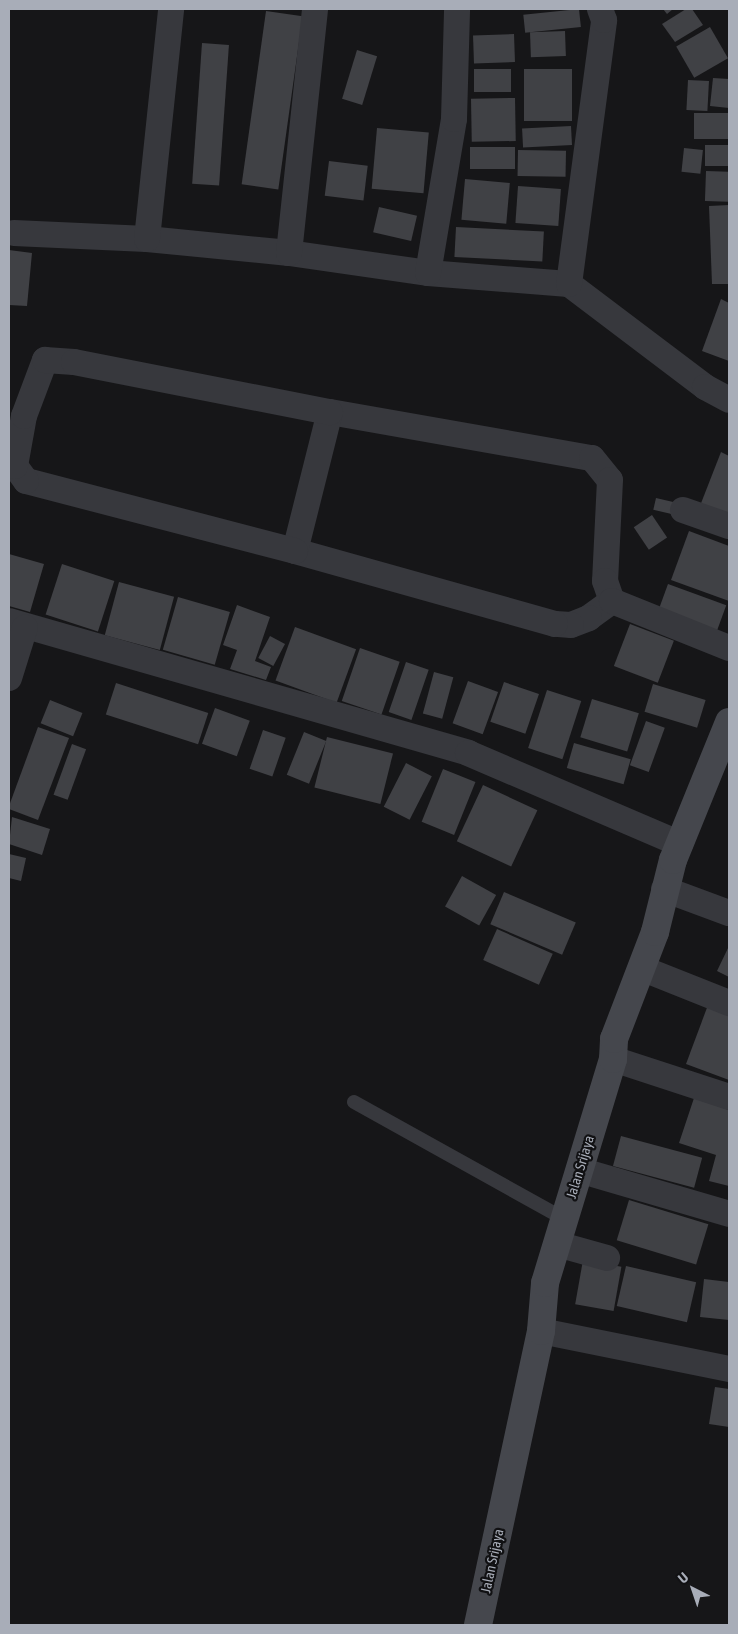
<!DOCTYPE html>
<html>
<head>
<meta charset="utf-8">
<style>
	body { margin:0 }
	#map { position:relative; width:738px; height:1634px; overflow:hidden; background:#161618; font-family:"Asap Condensed",sans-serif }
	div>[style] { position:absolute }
	.building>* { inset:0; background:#404145; transform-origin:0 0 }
	.lane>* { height:14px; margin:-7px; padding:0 7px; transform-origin:7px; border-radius:7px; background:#37383d }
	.street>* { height:26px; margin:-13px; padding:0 13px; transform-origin:13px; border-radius:13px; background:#37383d }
	.secondary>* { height:28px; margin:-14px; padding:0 14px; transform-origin:14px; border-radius:14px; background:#45474d }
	span { translate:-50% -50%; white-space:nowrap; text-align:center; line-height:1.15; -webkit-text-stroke:4.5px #111113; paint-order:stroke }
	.street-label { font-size:14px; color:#a8adb8 }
	.frame { position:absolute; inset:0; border:10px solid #a8adb8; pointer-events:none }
	.north { position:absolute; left:668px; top:1564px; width:50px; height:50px; -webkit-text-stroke:4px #111113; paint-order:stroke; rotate:319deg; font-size:14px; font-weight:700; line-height:20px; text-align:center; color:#a8adb8 }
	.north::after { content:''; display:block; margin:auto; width:18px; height:22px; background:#a8adb8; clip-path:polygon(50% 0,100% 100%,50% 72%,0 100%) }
</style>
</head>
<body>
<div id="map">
	<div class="building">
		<i style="left:579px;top:9px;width:18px;height:56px;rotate:84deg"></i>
		<i style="clip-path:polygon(663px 9px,673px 9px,667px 14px)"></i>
		<i style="clip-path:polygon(686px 9px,692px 9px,703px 25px,675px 42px,662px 24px)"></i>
		<i style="left:266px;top:11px;width:37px;height:175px;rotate:8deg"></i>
		<i style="left:710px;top:27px;width:36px;height:39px;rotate:60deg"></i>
		<i style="left:565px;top:31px;width:25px;height:35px;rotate:88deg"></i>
		<i style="left:514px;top:34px;width:28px;height:41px;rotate:88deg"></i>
		<i style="left:202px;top:43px;width:27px;height:141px;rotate:4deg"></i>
		<i style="left:357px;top:50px;width:21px;height:51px;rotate:17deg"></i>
		<i style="left:474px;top:69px;width:37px;height:23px"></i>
		<i style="left:524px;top:69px;width:48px;height:52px"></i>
		<i style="clip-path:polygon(713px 78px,729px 79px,729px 108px,710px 106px)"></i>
		<i style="left:688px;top:80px;width:21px;height:30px;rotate:3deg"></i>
		<i style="left:515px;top:98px;width:43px;height:44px;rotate:89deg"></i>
		<i style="left:729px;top:113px;width:26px;height:35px;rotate:90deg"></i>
		<i style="left:571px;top:126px;width:19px;height:49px;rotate:87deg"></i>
		<i style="left:377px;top:128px;width:52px;height:61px;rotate:5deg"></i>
		<i style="left:729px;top:145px;width:21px;height:24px;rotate:90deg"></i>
		<i style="left:515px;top:147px;width:22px;height:45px;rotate:90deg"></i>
		<i style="left:684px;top:148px;width:19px;height:24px;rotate:6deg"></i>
		<i style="left:518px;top:150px;width:48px;height:26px;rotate:1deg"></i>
		<i style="left:329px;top:161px;width:39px;height:35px;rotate:7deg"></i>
		<i style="left:706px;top:171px;width:23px;height:30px;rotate:2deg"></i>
		<i style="left:465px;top:179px;width:45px;height:41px;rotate:5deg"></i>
		<i style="left:518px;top:186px;width:43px;height:37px;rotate:4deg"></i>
		<i style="clip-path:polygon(729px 205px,729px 284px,712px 284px,709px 206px)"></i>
		<i style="left:379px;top:207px;width:39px;height:26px;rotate:13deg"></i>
		<i style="left:456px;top:227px;width:88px;height:30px;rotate:3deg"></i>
		<i style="clip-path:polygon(9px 250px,32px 253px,27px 306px,9px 305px)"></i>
		<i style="clip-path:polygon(721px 299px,729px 303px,729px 361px,702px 351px)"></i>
		<i style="clip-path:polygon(721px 452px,729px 456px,729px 523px,698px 511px)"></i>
		<i style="left:656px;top:498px;width:22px;height:12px;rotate:13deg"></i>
		<i style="left:652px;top:515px;width:27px;height:22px;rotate:56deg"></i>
		<i style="clip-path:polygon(689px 531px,729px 546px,729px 601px,671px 580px)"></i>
		<i style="clip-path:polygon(9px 554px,44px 564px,30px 612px,9px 606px)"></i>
		<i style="left:62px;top:564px;width:55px;height:53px;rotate:18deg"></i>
		<i style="left:119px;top:582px;width:57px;height:55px;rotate:15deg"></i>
		<i style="left:668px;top:584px;width:62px;height:33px;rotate:20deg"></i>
		<i style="left:178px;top:597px;width:54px;height:55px;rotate:16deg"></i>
		<i style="clip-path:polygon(237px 605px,270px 617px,255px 661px,271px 667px,266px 680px,230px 669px,237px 650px,223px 645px)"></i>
		<i style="left:630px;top:624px;width:47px;height:45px;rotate:21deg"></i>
		<i style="left:295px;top:627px;width:65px;height:57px;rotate:20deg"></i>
		<i style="left:270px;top:636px;width:17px;height:25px;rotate:28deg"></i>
		<i style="left:360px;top:648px;width:42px;height:56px;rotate:19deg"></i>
		<i style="left:406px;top:662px;width:24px;height:53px;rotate:19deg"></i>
		<i style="left:434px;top:672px;width:20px;height:43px;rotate:15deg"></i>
		<i style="left:468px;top:681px;width:32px;height:45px;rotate:20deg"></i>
		<i style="left:504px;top:682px;width:37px;height:42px;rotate:19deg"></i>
		<i style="left:116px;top:683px;width:97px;height:33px;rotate:18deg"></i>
		<i style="left:653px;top:684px;width:55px;height:29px;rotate:17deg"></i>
		<i style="left:547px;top:690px;width:36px;height:61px;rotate:18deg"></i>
		<i style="left:592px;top:699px;width:49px;height:40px;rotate:17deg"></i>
		<i style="left:50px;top:700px;width:35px;height:25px;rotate:22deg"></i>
		<i style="left:215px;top:708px;width:37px;height:38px;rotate:20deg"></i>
		<i style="left:646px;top:721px;width:20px;height:47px;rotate:20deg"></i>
		<i style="clip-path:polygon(38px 727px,69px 738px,38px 820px,9px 809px,9px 806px)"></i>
		<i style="left:263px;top:730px;width:24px;height:41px;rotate:19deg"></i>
		<i style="left:304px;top:732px;width:24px;height:46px;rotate:22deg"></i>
		<i style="left:327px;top:737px;width:68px;height:52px;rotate:14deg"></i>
		<i style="left:574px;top:743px;width:59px;height:26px;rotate:16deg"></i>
		<i style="left:72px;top:744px;width:15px;height:54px;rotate:20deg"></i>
		<i style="left:406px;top:763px;width:29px;height:49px;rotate:27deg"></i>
		<i style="left:443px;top:769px;width:35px;height:57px;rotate:22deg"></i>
		<i style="left:483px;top:785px;width:60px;height:62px;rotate:25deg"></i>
		<i style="clip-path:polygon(12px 817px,50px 829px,42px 855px,9px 844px)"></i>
		<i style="clip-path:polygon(9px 854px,26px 858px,21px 881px,9px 878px)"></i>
		<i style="left:462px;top:876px;width:39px;height:35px;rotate:29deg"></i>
		<i style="left:504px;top:892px;width:78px;height:35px;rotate:23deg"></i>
		<i style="left:497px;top:929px;width:61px;height:34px;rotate:24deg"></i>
		<i style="clip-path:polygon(729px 946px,729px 977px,717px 971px)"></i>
		<i style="clip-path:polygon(708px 1005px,729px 1012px,729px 1080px,686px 1064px)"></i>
		<i style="clip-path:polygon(694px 1098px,729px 1110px,729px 1186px,709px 1181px,716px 1155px,679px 1143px)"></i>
		<i style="left:621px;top:1136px;width:84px;height:31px;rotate:15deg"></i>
		<i style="left:629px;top:1200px;width:83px;height:42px;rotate:17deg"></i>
		<i style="left:583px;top:1260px;width:39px;height:45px;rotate:10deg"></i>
		<i style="left:626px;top:1266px;width:72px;height:41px;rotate:13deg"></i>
		<i style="clip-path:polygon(704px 1279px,729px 1282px,729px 1320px,700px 1317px)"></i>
		<i style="clip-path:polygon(715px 1387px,729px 1389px,729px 1427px,709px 1424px)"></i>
	</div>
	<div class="lane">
		<i style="left:354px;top:1102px;width:240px;rotate:29.1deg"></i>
	</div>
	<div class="street">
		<i style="left:14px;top:233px;width:133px;rotate:2.6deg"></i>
		<i style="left:147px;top:239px;width:143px;rotate:5.6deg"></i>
		<i style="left:289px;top:253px;width:140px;rotate:8.2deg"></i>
		<i style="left:428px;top:273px;width:141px;rotate:4.5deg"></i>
		<i style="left:569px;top:284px;width:171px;rotate:37.1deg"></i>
		<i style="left:705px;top:387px;width:27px;rotate:28deg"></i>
		<i style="left:147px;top:239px;width:231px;rotate:-84deg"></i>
		<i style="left:289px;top:253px;width:245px;rotate:-83.9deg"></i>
		<i style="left:428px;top:273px;width:156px;rotate:-80.4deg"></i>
		<i style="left:454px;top:119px;width:110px;rotate:-88.4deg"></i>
		<i style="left:569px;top:284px;width:266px;rotate:-82.4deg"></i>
		<i style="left:604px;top:20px;width:12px;rotate:-110deg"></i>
		<i style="left:330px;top:412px;width:266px;rotate:10deg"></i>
		<i style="left:592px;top:458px;width:28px;rotate:51deg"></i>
		<i style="left:610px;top:480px;width:101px;rotate:92.8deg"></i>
		<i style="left:605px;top:581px;width:21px;rotate:71deg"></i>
		<i style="left:612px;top:601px;width:29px;rotate:144deg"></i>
		<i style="left:589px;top:618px;width:19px;rotate:159deg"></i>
		<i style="left:571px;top:625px;width:16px;rotate:-176deg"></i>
		<i style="left:555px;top:624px;width:270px;rotate:-164.3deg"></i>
		<i style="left:295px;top:551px;width:143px;rotate:-75.9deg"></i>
		<i style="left:683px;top:510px;width:49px;rotate:19.2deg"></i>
		<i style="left:295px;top:551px;width:278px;rotate:-165.4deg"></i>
		<i style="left:26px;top:481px;width:19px;rotate:-126deg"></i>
		<i style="left:15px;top:466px;width:51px;rotate:-79.8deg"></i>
		<i style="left:24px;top:416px;width:60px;rotate:-69.4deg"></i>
		<i style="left:45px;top:360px;width:29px;rotate:4deg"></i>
		<i style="left:74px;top:362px;width:261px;rotate:11.1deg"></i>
		<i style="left:612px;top:601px;width:126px;rotate:21.9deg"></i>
		<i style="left:9px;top:621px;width:478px;rotate:16deg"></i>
		<i style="left:468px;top:753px;width:231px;rotate:23.2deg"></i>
		<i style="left:9px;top:678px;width:53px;rotate:-72.6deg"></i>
		<i style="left:664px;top:889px;width:69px;rotate:20.3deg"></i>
		<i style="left:641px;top:968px;width:95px;rotate:21.7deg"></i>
		<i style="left:613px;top:1059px;width:122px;rotate:18.1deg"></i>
		<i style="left:579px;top:1170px;width:156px;rotate:16.3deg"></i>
		<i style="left:557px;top:1244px;width:52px;rotate:15.6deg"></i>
		<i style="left:541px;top:1331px;width:192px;rotate:11.4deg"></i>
	</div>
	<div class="secondary">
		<i style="left:478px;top:1625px;width:301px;rotate:-77.9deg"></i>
		<i style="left:541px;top:1331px;width:48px;rotate:-85.2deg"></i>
		<i style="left:545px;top:1283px;width:234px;rotate:-73.1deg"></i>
		<i style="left:613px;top:1059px;width:20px;rotate:-87deg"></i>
		<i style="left:614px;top:1039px;width:115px;rotate:-69deg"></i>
		<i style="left:655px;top:932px;width:74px;rotate:-76deg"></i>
		<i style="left:673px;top:860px;width:149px;rotate:-67.9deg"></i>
	</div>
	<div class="street-label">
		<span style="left:580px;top:1167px;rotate:-73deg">Jalan Srijaya</span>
		<span style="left:492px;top:1561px;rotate:-78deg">Jalan Srijaya</span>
	</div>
	<div class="frame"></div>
	<div class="north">U</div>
</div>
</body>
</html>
